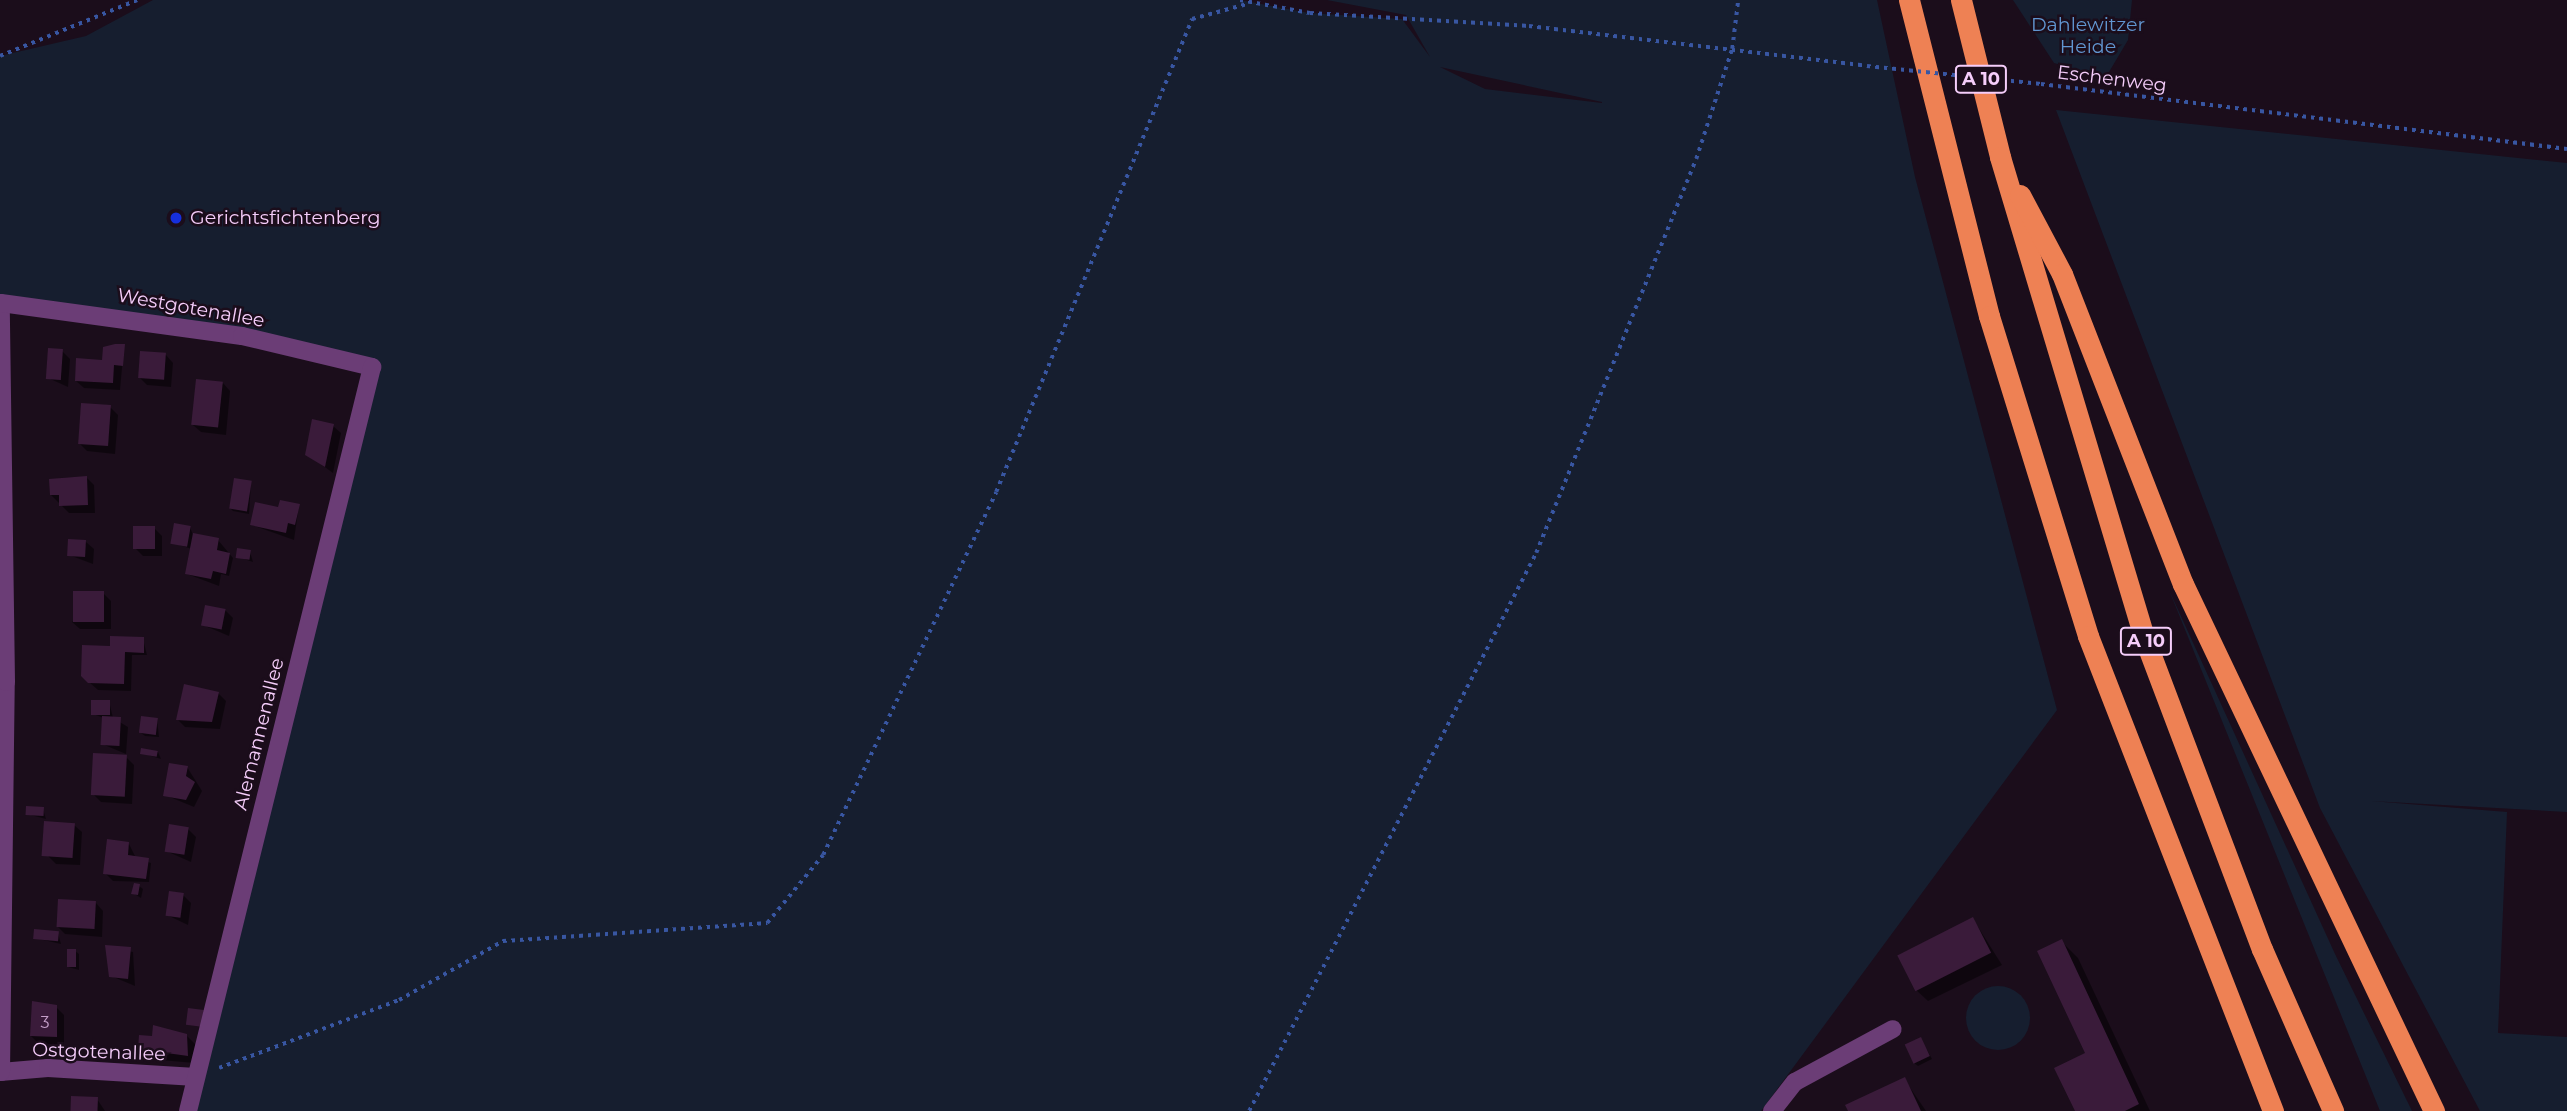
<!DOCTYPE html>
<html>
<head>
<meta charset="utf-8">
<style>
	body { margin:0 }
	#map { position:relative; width:2567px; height:1111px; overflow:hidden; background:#1b0d1b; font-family:Montserrat,sans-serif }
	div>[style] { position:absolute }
	.green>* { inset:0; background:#161e2f }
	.round { border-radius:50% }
	.shadow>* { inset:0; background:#0007 }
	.building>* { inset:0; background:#3a1b3a; transform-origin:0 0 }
	.path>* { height:3.5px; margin-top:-1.75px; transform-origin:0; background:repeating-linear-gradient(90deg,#3856a2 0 3.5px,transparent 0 8.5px) }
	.minor>* { height:18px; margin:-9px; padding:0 9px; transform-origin:9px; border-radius:9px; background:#6b3d76 }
	.highway>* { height:21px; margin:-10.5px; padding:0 10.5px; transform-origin:10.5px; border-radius:10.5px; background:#ee8154 }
	.path-bridge>* { height:3.5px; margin-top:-1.75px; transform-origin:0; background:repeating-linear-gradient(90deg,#3856a2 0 3.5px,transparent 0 8.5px) }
	.dots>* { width:19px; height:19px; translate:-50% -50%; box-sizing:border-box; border:4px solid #1b0d1b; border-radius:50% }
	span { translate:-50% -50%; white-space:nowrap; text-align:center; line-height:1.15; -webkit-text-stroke:5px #1b0d1b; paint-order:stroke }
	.number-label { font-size:16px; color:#c6a0ca }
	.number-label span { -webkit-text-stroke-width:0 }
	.shield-label span { padding:2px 5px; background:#1b0d1b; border:2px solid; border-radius:5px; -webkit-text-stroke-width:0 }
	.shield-label { font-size:18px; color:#f5cdfa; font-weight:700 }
	.park-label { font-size:19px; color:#6196d1 }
	.street-label { font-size:19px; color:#f5cdfa }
	.poi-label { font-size:19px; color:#f5cdfa }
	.left { translate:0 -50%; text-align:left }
</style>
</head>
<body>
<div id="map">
	<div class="green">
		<i style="clip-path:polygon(evenodd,153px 0,1240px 0,1309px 13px,1402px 19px,1430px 57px,1406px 15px,1327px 0,1877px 0,1915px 177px,2057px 710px,1761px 1111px,188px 1111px,372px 368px,242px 336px,0 303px,0 56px,86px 36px,153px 0,1440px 67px,1602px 102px,1602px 103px,1485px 89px,1440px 67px)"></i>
		<i style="clip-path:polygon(2013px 0,2132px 0,2128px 40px,2106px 77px,2054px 63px)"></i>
		<i style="clip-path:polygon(2056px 110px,2567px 163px,2567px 812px,2371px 801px,2507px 812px,2498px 1033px,2567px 1037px,2567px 1111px,2480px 1111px,2320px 808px)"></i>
		<i style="clip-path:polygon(2169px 590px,2335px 954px,2412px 1111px,2380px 1111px)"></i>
		<i class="round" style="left:1966px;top:986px;width:64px;height:64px"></i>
	</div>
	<div class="shadow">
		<i style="clip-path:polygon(124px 346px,120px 390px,84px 388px,76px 381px)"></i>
		<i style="clip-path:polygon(62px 351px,70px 359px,68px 387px,48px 378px)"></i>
		<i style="clip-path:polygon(166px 355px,173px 363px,171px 387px,147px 385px,139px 377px)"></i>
		<i style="clip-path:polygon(223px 383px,230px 391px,226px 435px,201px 432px,193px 425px)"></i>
		<i style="clip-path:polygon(110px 407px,118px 415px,115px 454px,87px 451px,79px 443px)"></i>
		<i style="clip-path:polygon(333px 426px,341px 433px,333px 473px,307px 454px)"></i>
		<i style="clip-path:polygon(86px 477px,94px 485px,95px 513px,69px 513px,51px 495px,60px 478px)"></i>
		<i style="clip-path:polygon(251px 483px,249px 514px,233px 511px,229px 507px)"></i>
		<i style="clip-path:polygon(299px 505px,294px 540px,252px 525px)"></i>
		<i style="clip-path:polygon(190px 527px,193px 535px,218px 540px,233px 558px,229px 576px,221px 574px,219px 586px,187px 574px,192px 549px,173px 543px)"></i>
		<i style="clip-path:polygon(154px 528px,162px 536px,162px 556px,143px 556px,135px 548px)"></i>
		<i style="clip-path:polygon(86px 542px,94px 549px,93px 564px,69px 555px)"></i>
		<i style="clip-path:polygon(250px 552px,253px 562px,238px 557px)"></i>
		<i style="clip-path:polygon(103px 593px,111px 601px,111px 629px,80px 629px,72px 622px)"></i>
		<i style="clip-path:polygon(225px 610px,233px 618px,229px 636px,203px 625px)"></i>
		<i style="clip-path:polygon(143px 639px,147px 655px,132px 655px,131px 691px,98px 690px,89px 682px,111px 648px)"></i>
		<i style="clip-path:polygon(218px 693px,226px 701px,220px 729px,185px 727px,177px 719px)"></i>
		<i style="clip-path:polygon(109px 701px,113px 718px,128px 727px,126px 754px,102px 744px,104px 718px,93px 714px)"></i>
		<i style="clip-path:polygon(157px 719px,159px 737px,145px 736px,141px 733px)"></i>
		<i style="clip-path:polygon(158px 752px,161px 759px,142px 753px)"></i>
		<i style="clip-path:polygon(126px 757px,134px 765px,132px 804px,101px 802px,93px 794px)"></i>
		<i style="clip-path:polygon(187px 767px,202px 791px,194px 807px,165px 795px)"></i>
		<i style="clip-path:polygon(43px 809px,46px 819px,27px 814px)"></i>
		<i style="clip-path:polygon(74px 825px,82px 832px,80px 865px,56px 864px,48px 856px)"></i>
		<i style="clip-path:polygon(188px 829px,196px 837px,191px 862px,166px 851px)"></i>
		<i style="clip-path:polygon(129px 844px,136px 858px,151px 863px,149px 882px,113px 881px,105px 873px)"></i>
		<i style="clip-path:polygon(139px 886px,143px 889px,141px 898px,133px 893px)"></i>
		<i style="clip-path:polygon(183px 895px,191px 903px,188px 925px,167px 915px)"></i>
		<i style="clip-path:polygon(96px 903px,103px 911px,102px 937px,65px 934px,57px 926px)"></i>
		<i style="clip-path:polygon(1973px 919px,2002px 965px,1928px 1001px,1915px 989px)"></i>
		<i style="clip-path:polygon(58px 933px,61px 944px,35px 938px)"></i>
		<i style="clip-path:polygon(2061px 941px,2078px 958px,2150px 1111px,2077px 1111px,2088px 1054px)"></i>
		<i style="clip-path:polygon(107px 947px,133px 952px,135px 986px,111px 976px)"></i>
		<i style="clip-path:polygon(75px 951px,79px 954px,79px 970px,68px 967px)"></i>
		<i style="clip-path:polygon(56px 1007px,64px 1015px,64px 1044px,39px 1044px,31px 1036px)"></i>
		<i style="clip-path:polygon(186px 1035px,195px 1044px,195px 1063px,160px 1060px,140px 1049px)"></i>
		<i style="clip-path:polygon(1921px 1039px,1932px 1059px,1918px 1066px,1914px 1063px)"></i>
		<i style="clip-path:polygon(1904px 1079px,1926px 1111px,1850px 1111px)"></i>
		<i style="clip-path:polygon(97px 1099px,105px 1111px,72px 1111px)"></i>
	</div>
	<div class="building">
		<i style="clip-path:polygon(115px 344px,125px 344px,123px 366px,114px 365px,113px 383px,75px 381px,76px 358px,102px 360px,103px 347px)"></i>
		<i style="left:48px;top:348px;width:15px;height:31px;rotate:4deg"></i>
		<i style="left:140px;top:351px;width:26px;height:27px;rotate:4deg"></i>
		<i style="left:196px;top:379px;width:27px;height:46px;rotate:6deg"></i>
		<i style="left:81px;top:403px;width:30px;height:41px;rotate:4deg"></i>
		<i style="clip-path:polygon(312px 419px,334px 424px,325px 467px,305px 455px)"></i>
		<i style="clip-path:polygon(87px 476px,88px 505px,59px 506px,59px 495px,50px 495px,49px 479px)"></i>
		<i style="left:234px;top:478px;width:18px;height:31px;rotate:9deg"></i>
		<i style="clip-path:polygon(280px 500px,300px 504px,295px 525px,288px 523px,286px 533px,250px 525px,255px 502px,278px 507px)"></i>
		<i style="left:174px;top:523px;width:17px;height:21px;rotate:10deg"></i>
		<i style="left:133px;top:526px;width:22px;height:23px"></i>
		<i style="clip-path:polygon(193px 533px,219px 538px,217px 550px,230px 553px,226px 574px,213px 571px,211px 579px,185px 574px)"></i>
		<i style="left:68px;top:539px;width:18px;height:17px;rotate:3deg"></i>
		<i style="left:237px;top:548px;width:14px;height:10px;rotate:8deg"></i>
		<i style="left:104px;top:591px;width:31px;height:31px;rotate:90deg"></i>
		<i style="left:205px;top:605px;width:21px;height:21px;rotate:11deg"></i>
		<i style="clip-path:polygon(110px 636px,144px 637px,144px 653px,125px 652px,124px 684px,88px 683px,81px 676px,82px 645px,110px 646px)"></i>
		<i style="clip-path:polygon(184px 684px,219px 692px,212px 722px,176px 720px)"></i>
		<i style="left:91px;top:700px;width:19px;height:15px"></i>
		<i style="left:102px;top:716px;width:19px;height:29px;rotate:3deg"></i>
		<i style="left:141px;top:716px;width:17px;height:17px;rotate:7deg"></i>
		<i style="left:141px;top:748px;width:17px;height:6px;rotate:10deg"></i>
		<i style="left:93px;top:753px;width:34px;height:42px;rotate:3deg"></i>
		<i style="clip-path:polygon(169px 763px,188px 766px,186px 776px,195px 782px,186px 800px,163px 796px)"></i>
		<i style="left:26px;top:806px;width:18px;height:9px;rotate:3deg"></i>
		<i style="left:44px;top:821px;width:31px;height:35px;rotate:4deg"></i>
		<i style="left:169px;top:824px;width:20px;height:28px;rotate:9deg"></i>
		<i style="clip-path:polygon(107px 839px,129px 842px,128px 855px,149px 858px,146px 879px,103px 874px)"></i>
		<i style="clip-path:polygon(134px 883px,140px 884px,138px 895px,131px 894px)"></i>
		<i style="left:169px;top:891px;width:15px;height:25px;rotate:8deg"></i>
		<i style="left:58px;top:899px;width:38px;height:28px;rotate:3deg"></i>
		<i style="left:1973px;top:917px;width:40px;height:85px;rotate:63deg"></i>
		<i style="left:34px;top:929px;width:25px;height:10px;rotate:5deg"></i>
		<i style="clip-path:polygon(2062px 939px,2139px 1104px,2125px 1111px,2075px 1111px,2054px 1068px,2085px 1053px,2037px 951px)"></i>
		<i style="clip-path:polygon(105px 945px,131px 947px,128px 979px,109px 977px)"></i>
		<i style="left:67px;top:949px;width:9px;height:18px"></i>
		<i style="clip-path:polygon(32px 1001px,57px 1005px,57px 1037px,30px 1036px)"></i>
		<i style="left:188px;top:1008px;width:16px;height:17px;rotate:7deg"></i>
		<i style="clip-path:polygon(153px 1025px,187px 1034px,188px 1056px,138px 1049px,139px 1035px,152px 1036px)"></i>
		<i style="left:1921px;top:1037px;width:21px;height:18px;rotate:65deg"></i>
		<i style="clip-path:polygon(1905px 1077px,1921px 1111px,1848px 1111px,1845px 1105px)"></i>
		<i style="left:71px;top:1096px;width:27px;height:15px;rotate:2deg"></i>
	</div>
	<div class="path">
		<i style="left:1240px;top:0;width:71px;rotate:10.5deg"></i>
		<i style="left:1310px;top:13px;width:219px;rotate:3.4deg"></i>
		<i style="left:1529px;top:26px;width:340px;rotate:6.7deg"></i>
		<i style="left:0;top:56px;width:148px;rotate:-22.2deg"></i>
		<i style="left:2041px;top:84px;width:530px;rotate:7.04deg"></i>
		<i style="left:219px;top:1068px;width:192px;rotate:-20.7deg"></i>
		<i style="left:399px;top:1000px;width:120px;rotate:-29.6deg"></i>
		<i style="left:503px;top:941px;width:265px;rotate:-3.9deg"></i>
		<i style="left:767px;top:923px;width:88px;rotate:-50.5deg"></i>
		<i style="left:823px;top:855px;width:402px;rotate:-64.5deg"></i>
		<i style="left:996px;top:492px;width:512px;rotate:-67.49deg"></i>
		<i style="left:1192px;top:19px;width:57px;rotate:-15.3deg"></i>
		<i style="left:1249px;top:1111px;width:627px;rotate:-62.78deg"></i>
		<i style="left:1536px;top:553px;width:425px;rotate:-67.9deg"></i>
		<i style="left:1696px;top:159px;width:116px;rotate:-71.9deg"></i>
		<i style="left:1732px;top:49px;width:49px;rotate:-83deg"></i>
	</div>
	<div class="minor">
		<i style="left:0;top:1072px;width:48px;rotate:-4.8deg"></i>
		<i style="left:48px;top:1068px;width:148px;rotate:3.5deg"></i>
		<i style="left:1px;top:1072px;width:390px;rotate:-89.3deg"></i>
		<i style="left:6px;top:682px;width:379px;rotate:-90.8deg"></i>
		<i style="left:1px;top:303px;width:243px;rotate:7.8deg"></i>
		<i style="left:242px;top:336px;width:134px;rotate:13.4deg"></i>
		<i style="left:372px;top:367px;width:766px;rotate:103.89deg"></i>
		<i style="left:1772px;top:1111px;width:37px;rotate:-52deg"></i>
		<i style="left:1795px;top:1082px;width:111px;rotate:-28.4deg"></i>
	</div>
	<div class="highway">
		<i style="left:1909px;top:0;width:326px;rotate:75.8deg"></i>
		<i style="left:1989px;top:316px;width:335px;rotate:72.8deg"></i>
		<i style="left:2088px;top:636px;width:510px;rotate:68.72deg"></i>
		<i style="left:1961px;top:0;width:162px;rotate:76deg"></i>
		<i style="left:2000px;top:157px;width:501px;rotate:73.3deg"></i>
		<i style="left:2144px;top:637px;width:334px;rotate:69.3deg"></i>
		<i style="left:2262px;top:949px;width:177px;rotate:66.3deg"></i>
		<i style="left:2020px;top:195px;width:89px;rotate:62deg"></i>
		<i style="left:2062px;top:274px;width:333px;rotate:68.7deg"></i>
		<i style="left:2183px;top:584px;width:584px;rotate:64.53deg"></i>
	</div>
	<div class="path-bridge">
		<i style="left:1867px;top:66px;width:175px;rotate:5.9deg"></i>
	</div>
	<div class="dots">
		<i style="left:176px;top:218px;background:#162fdc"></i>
	</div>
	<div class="number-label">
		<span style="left:45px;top:1023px">3</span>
	</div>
	<div class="shield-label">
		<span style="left:1981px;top:79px">A 10</span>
		<span style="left:2146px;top:641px">A 10</span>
	</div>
	<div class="park-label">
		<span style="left:2088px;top:36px">Dahlewitzer<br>Heide</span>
	</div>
	<div class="street-label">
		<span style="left:2112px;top:79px;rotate:7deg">Eschenweg</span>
		<span style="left:191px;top:308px;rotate:10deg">Westgotenallee</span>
		<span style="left:259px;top:734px;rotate:-76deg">Alemannenallee</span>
		<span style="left:99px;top:1052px;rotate:2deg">Ostgotenallee</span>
	</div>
	<div class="poi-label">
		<span class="left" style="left:190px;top:218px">Gerichtsfichtenberg</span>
	</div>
</div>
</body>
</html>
